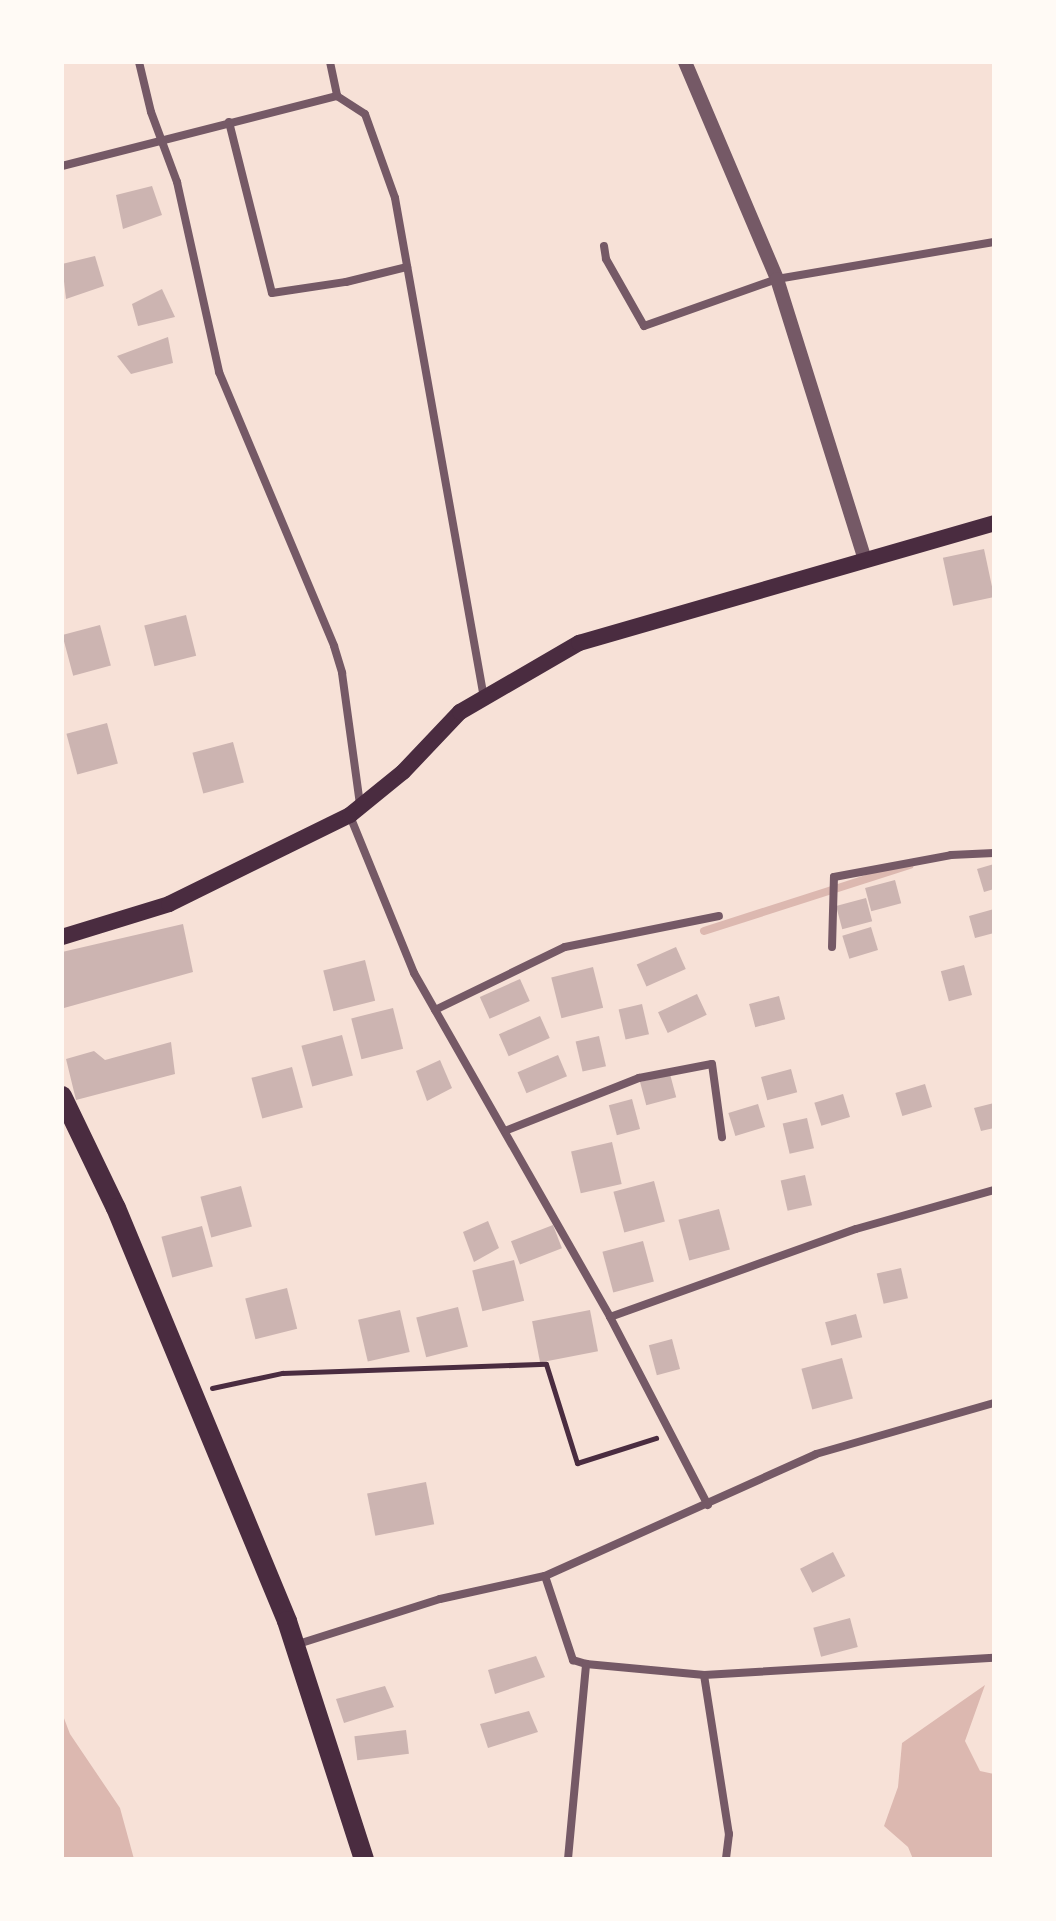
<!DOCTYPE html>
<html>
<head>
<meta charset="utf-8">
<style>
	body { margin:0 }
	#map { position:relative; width:1056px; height:1921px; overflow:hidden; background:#f7e1d7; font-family:Mulish,sans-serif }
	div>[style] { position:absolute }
	.water>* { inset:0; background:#dcb8b0 }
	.stream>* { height:8px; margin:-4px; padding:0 4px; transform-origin:4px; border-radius:4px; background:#dcb8b0 }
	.building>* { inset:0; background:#ccb4b1; transform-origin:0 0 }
	.path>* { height:5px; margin:-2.5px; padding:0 2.5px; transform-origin:2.5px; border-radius:2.5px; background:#4a2c40 }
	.minor>* { height:8px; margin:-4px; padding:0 4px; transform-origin:4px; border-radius:4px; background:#755966 }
	.tertiary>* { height:14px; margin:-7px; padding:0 7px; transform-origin:7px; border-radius:7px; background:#755966 }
	.secondary>* { height:16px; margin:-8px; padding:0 8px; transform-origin:8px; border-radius:8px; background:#4a2c40 }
	.primary>* { height:20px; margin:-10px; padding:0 10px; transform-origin:10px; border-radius:10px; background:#4a2c40 }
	span { translate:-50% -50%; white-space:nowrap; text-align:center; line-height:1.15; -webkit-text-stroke:8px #fffaf5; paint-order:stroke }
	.frame { position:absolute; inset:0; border:64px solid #fffaf5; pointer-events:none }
</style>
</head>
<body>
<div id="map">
	<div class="water">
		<i style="clip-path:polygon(985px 1685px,965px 1741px,980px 1771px,994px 1774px,994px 1859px,913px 1859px,908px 1847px,884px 1826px,898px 1787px,902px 1743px)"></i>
		<i style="clip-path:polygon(62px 1713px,70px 1734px,120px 1808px,134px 1859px,62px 1859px)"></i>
	</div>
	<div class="stream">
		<i style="left:704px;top:931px;width:216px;rotate:-17.8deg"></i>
	</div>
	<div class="building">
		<i style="clip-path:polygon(152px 186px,162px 215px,123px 229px,116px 195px)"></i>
		<i style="clip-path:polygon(95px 256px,104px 286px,66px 299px,62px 264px)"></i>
		<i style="clip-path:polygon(162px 289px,175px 317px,138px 326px,132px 304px)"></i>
		<i style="clip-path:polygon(168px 337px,173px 363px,131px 374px,117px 356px)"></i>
		<i style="left:984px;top:549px;width:49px;height:42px;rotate:78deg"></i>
		<i style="left:186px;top:615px;width:42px;height:43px;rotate:76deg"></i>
		<i style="left:100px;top:625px;width:42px;height:39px;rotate:75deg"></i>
		<i style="left:107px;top:723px;width:42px;height:42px;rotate:75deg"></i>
		<i style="left:233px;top:742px;width:42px;height:42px;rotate:75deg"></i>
		<i style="clip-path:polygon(994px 864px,994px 889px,984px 892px,977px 869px)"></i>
		<i style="left:895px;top:880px;width:24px;height:31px;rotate:75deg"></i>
		<i style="left:866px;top:898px;width:24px;height:31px;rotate:75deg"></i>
		<i style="clip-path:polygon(994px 909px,994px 933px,975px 938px,969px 916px)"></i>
		<i style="clip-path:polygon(183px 924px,193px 972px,64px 1008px,62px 952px)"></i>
		<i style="left:871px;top:927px;width:24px;height:30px;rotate:73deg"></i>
		<i style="left:676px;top:947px;width:24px;height:43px;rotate:66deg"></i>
		<i style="left:365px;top:960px;width:42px;height:43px;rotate:76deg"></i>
		<i style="left:964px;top:965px;width:31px;height:24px;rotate:75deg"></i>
		<i style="left:593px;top:967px;width:42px;height:43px;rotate:76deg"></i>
		<i style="left:520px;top:979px;width:24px;height:44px;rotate:66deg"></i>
		<i style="left:697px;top:994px;width:23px;height:43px;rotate:65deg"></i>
		<i style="left:779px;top:996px;width:24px;height:31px;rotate:75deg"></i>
		<i style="left:642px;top:1004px;width:31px;height:24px;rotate:77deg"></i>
		<i style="left:393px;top:1008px;width:42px;height:43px;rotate:76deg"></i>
		<i style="left:540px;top:1016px;width:24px;height:45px;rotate:66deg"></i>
		<i style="left:342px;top:1035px;width:42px;height:42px;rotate:75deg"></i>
		<i style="left:599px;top:1036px;width:31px;height:24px;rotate:77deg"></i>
		<i style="clip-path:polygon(171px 1042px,175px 1074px,76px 1100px,66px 1059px,94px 1051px,105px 1060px)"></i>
		<i style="left:558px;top:1055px;width:23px;height:44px;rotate:67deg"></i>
		<i style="clip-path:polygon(440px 1060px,452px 1088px,427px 1101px,416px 1071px)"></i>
		<i style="left:292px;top:1067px;width:42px;height:42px;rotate:75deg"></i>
		<i style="left:791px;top:1069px;width:24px;height:31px;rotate:75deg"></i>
		<i style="left:670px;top:1074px;width:24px;height:31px;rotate:75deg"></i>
		<i style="left:925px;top:1084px;width:24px;height:31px;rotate:73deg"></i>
		<i style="left:843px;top:1094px;width:24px;height:30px;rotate:73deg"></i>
		<i style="left:632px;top:1099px;width:31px;height:24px;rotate:75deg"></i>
		<i style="clip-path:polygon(994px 1103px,994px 1128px,981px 1131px,974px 1108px)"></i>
		<i style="left:758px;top:1104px;width:24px;height:31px;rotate:73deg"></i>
		<i style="left:807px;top:1118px;width:31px;height:25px;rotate:77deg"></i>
		<i style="left:612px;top:1142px;width:43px;height:42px;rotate:77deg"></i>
		<i style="left:805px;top:1175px;width:31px;height:25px;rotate:77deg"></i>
		<i style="left:654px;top:1181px;width:42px;height:42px;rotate:75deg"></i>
		<i style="left:241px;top:1186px;width:42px;height:42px;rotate:75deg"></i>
		<i style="left:719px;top:1209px;width:42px;height:42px;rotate:75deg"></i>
		<i style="clip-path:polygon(488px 1221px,499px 1248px,474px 1262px,463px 1232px)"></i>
		<i style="left:553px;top:1225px;width:25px;height:45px;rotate:69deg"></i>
		<i style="left:202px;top:1226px;width:42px;height:42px;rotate:75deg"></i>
		<i style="left:643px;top:1241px;width:42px;height:42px;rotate:75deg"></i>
		<i style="left:514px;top:1260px;width:42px;height:43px;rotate:76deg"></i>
		<i style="left:901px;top:1268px;width:31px;height:25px;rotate:77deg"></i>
		<i style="left:287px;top:1288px;width:42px;height:43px;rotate:76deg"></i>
		<i style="left:458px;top:1307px;width:41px;height:43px;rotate:76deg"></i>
		<i style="left:400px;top:1310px;width:43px;height:43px;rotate:77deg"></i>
		<i style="left:590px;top:1310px;width:42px;height:59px;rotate:79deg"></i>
		<i style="left:856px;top:1314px;width:24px;height:32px;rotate:75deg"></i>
		<i style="left:672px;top:1339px;width:31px;height:24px;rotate:75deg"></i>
		<i style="left:842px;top:1358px;width:42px;height:42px;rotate:75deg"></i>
		<i style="left:426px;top:1482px;width:43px;height:60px;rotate:79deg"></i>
		<i style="left:833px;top:1552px;width:27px;height:37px;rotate:63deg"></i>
		<i style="left:850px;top:1618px;width:30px;height:38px;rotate:75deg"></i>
		<i style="clip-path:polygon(536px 1656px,545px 1677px,495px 1694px,488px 1670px)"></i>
		<i style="clip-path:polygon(385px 1686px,394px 1707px,344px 1723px,336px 1699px)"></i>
		<i style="clip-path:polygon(529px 1711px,538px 1732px,488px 1748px,480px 1724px)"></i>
		<i style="left:406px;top:1730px;width:24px;height:52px;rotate:83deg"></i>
	</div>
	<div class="path">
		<i style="left:212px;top:1388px;width:72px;rotate:-12.1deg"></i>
		<i style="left:282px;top:1373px;width:264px;rotate:-2deg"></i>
		<i style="left:546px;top:1364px;width:104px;rotate:72.6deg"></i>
		<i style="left:577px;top:1463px;width:83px;rotate:-17.6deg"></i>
	</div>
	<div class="minor">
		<i style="left:139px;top:62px;width:51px;rotate:76.5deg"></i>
		<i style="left:151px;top:112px;width:75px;rotate:69.6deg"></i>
		<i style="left:177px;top:182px;width:195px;rotate:77.5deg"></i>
		<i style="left:219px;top:372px;width:297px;rotate:67.2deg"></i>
		<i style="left:334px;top:646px;width:28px;rotate:73deg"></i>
		<i style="left:342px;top:673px;width:133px;rotate:82.2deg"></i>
		<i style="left:330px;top:62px;width:35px;rotate:78deg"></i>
		<i style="left:229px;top:122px;width:176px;rotate:75.9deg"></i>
		<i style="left:272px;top:293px;width:75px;rotate:-8.5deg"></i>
		<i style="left:346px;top:282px;width:63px;rotate:-13.8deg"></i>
		<i style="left:62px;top:166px;width:284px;rotate:-14.3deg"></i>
		<i style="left:337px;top:96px;width:33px;rotate:33deg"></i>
		<i style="left:365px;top:114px;width:89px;rotate:70.3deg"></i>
		<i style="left:395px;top:198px;width:508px;rotate:79.91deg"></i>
		<i style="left:604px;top:246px;width:13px;rotate:81deg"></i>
		<i style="left:606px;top:259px;width:77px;rotate:60.4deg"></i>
		<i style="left:644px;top:326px;width:141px;rotate:-19.5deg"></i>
		<i style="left:777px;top:279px;width:220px;rotate:-9.7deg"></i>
		<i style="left:350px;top:816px;width:170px;rotate:67.8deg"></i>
		<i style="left:414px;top:973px;width:396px;rotate:60.3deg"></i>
		<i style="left:610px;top:1317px;width:261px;rotate:-19.7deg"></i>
		<i style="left:856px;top:1229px;width:143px;rotate:-15.8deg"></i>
		<i style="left:832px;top:947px;width:70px;rotate:-88.4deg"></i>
		<i style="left:834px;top:877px;width:119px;rotate:-10.6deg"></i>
		<i style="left:951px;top:855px;width:43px;rotate:-2.7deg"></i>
		<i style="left:435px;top:1010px;width:144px;rotate:-25.9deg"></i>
		<i style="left:565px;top:947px;width:157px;rotate:-11.4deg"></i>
		<i style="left:505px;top:1131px;width:144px;rotate:-21.6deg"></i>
		<i style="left:639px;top:1078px;width:74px;rotate:-10.9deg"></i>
		<i style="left:712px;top:1064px;width:74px;rotate:82.2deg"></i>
		<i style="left:610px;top:1317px;width:212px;rotate:62.5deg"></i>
		<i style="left:545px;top:1576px;width:89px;rotate:71.6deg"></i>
		<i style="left:573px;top:1660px;width:14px;rotate:17deg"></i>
		<i style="left:586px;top:1664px;width:119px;rotate:5.3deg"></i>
		<i style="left:704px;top:1675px;width:290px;rotate:-3.4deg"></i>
		<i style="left:295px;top:1645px;width:152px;rotate:-17.6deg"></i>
		<i style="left:440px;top:1599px;width:107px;rotate:-12.4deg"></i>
		<i style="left:545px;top:1576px;width:297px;rotate:-24.2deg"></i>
		<i style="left:816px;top:1454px;width:185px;rotate:-16deg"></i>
		<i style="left:704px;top:1675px;width:161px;rotate:81.1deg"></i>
		<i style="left:729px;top:1834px;width:25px;rotate:97deg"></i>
		<i style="left:568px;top:1859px;width:196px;rotate:-84.7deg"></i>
	</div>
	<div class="tertiary">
		<i style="left:685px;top:62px;width:236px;rotate:67deg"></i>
		<i style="left:777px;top:279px;width:294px;rotate:72.6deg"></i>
	</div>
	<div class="secondary">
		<i style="left:62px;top:937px;width:112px;rotate:-17.1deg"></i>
		<i style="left:169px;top:904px;width:202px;rotate:-26.2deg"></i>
		<i style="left:350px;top:815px;width:68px;rotate:-39.1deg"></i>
		<i style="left:403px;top:772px;width:83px;rotate:-46.5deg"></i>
		<i style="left:460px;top:712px;width:138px;rotate:-30.1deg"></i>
		<i style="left:579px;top:643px;width:432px;rotate:-16.1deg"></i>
	</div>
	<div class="primary">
		<i style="left:62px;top:1096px;width:124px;rotate:64.3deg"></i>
		<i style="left:116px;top:1208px;width:447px;rotate:67.5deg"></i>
		<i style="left:287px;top:1621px;width:250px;rotate:72.1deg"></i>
	</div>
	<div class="frame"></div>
</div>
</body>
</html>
